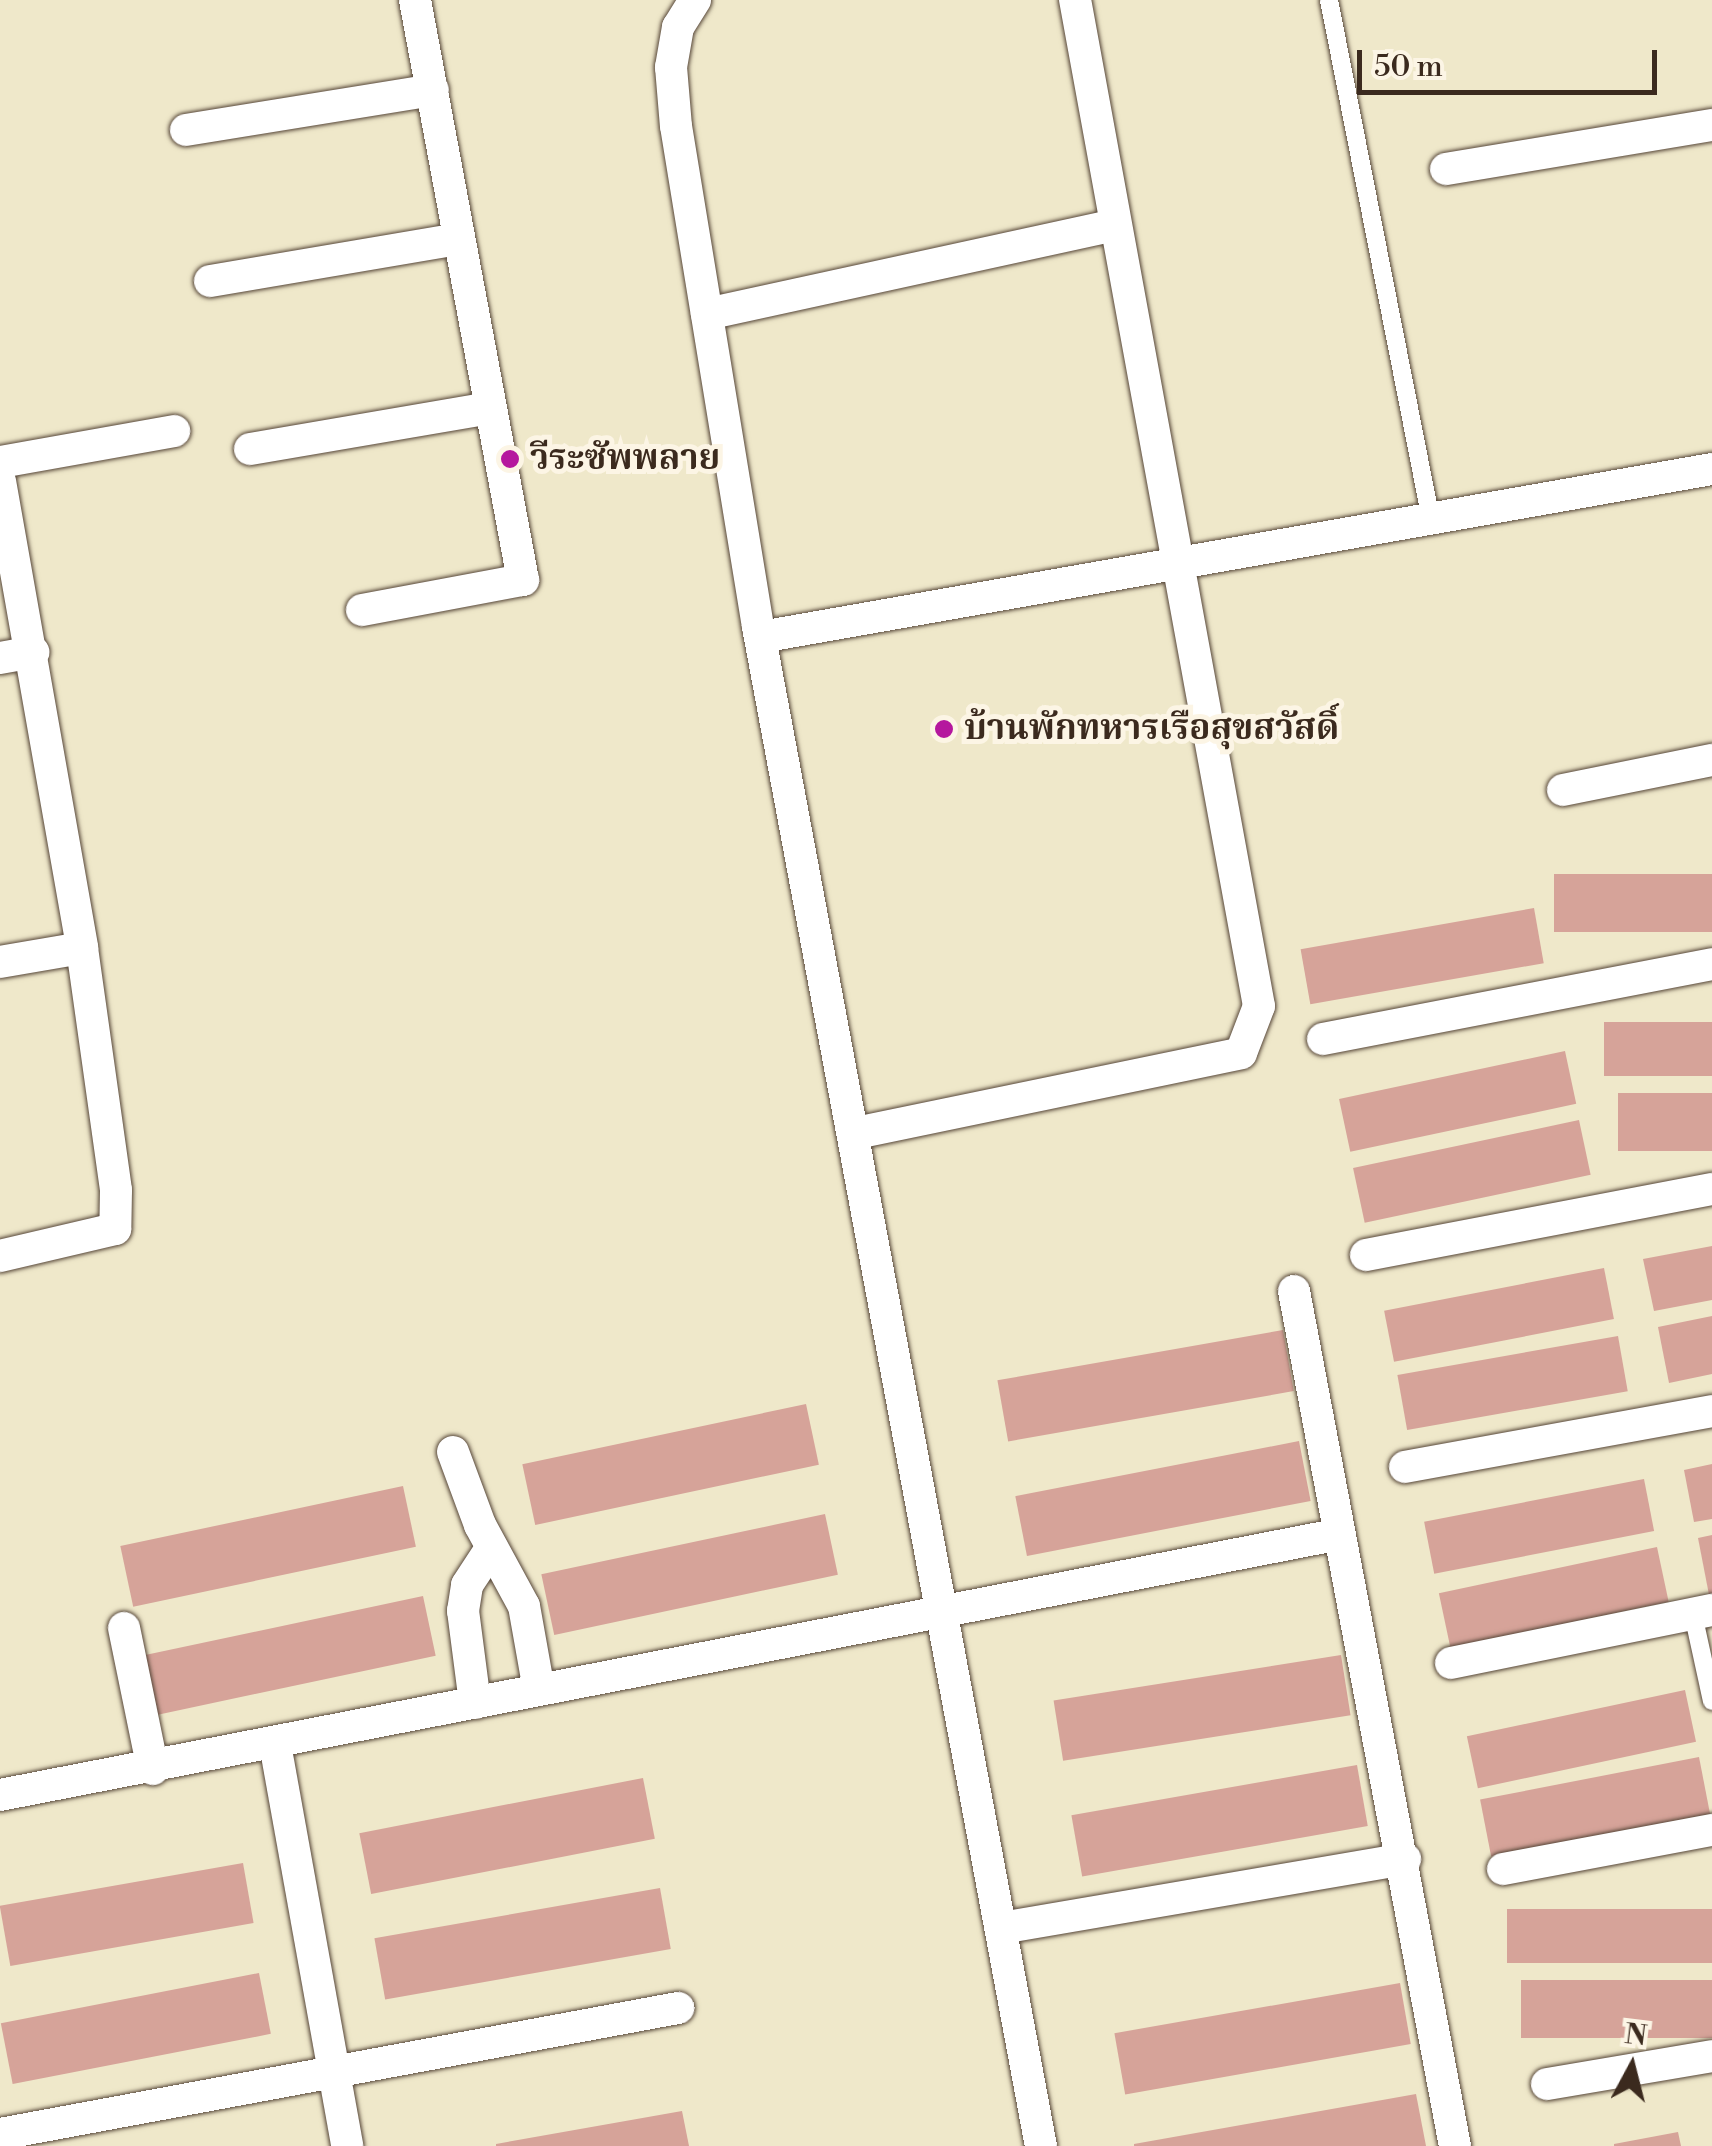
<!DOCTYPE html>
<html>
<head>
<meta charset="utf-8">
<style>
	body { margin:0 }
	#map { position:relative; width:1712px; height:2146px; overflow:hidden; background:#efe8ca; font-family:"Libre Bodoni","Noto Serif Thai",serif }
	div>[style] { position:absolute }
	.building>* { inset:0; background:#d6a399; transform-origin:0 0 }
	.roads { filter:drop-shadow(0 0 2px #564638) drop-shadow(0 0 2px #564638) }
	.lane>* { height:18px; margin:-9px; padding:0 9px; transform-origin:9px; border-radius:9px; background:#fff }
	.street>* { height:32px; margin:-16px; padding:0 16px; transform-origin:16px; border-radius:16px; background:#fff }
	.dots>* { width:28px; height:28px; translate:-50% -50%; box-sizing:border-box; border:5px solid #fcf5e5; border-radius:50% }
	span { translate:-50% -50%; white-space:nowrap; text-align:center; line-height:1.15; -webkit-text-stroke:10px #fcf5e5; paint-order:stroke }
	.poi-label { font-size:35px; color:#3b2a1e; font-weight:700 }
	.left { translate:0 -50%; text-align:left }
	.north { position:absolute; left:1582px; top:2016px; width:100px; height:100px; -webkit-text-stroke:8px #fcf5e5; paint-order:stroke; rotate:7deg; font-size:28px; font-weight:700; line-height:40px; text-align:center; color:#3b2a1e }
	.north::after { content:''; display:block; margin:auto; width:35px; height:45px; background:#3b2a1e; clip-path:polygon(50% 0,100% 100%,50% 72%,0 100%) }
	.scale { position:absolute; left:1357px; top:50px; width:300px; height:45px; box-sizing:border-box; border:5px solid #3b2a1e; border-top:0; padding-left:12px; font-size:30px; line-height:35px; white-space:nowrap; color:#3b2a1e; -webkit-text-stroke:8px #fcf5e5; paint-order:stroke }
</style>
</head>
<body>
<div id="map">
	<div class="building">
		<i style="left:1712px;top:874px;width:58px;height:158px;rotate:90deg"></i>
		<i style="left:1534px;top:908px;width:56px;height:237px;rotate:80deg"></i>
		<i style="left:1712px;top:1022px;width:54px;height:108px;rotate:90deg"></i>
		<i style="left:1565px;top:1051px;width:54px;height:231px;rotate:78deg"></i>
		<i style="left:1712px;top:1093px;width:58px;height:94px;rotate:90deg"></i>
		<i style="left:1579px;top:1120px;width:56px;height:231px;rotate:78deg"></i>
		<i style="clip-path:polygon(1712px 1246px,1712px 1300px,1654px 1311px,1643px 1259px)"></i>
		<i style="left:1604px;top:1268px;width:52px;height:224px;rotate:79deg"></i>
		<i style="clip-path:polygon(1712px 1316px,1712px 1374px,1669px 1383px,1658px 1327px)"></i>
		<i style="left:1283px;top:1330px;width:62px;height:290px;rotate:80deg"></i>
		<i style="left:1618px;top:1336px;width:56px;height:224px;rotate:80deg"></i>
		<i style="left:806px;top:1404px;width:62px;height:290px;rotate:78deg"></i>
		<i style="left:1299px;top:1441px;width:61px;height:289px;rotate:79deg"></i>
		<i style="clip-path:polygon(1712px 1464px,1712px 1519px,1694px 1522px,1684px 1470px)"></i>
		<i style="left:1644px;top:1479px;width:53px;height:224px;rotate:79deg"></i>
		<i style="left:403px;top:1486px;width:62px;height:289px;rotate:78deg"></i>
		<i style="left:825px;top:1514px;width:62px;height:290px;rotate:78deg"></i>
		<i style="clip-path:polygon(1712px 1535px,1712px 1599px,1710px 1600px,1698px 1538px)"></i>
		<i style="left:1657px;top:1547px;width:56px;height:223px;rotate:78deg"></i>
		<i style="left:423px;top:1596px;width:61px;height:290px;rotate:78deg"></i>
		<i style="left:1341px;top:1655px;width:61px;height:291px;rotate:81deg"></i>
		<i style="left:1685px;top:1690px;width:53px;height:223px;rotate:78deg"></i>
		<i style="left:1699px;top:1757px;width:58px;height:223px;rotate:79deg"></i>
		<i style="left:1357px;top:1765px;width:62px;height:290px;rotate:80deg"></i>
		<i style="left:643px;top:1778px;width:62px;height:289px;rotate:79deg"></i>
		<i style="left:243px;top:1863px;width:61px;height:247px;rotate:80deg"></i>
		<i style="left:660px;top:1888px;width:62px;height:290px;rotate:80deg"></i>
		<i style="left:1712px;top:1909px;width:54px;height:205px;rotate:90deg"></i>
		<i style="left:259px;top:1973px;width:62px;height:263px;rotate:79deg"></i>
		<i style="left:1712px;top:1980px;width:58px;height:191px;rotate:90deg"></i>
		<i style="left:1400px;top:1983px;width:62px;height:290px;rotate:80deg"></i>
		<i style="clip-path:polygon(1416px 2094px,1426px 2146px,1134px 2146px,1134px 2144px)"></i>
		<i style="clip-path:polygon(682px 2111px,689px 2146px,496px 2146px,496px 2144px)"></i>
		<i style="clip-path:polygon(1678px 2132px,1681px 2146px,1614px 2146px,1614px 2144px)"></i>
	</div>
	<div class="roads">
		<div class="lane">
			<i style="left:1329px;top:0;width:530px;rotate:78.9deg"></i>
			<i style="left:1693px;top:1614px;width:89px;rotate:77.7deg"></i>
		</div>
		<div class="street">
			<i style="left:695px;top:0;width:32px;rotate:122deg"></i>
			<i style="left:678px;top:27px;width:41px;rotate:99.9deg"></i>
			<i style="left:671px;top:67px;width:59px;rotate:85.2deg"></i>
			<i style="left:676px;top:126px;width:508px;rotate:80.7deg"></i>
			<i style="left:758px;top:627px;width:1545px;rotate:79.45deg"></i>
			<i style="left:186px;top:130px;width:250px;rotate:-9.2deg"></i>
			<i style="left:1446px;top:169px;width:270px;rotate:-9.4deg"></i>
			<i style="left:210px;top:281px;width:252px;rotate:-9.6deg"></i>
			<i style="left:707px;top:314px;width:414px;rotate:-12.3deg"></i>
			<i style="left:250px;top:449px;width:243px;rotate:-9.7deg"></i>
			<i style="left:0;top:462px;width:177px;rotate:-10.1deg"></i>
			<i style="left:0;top:481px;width:474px;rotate:80deg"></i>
			<i style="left:82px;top:948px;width:244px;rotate:82deg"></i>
			<i style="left:116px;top:1190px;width:39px;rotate:91deg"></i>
			<i style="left:115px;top:1229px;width:118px;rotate:166.8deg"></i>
			<i style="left:362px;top:610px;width:164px;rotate:-10.6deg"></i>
			<i style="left:523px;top:580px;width:590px;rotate:-100.55deg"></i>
			<i style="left:761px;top:637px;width:966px;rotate:-10.02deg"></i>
			<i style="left:0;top:658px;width:34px;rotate:-10deg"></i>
			<i style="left:1563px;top:790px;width:152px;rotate:-11.4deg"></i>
			<i style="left:0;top:962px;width:83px;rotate:-9.7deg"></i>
			<i style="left:1323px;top:1039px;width:396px;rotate:-10.9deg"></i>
			<i style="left:856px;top:1133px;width:393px;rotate:-11.7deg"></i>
			<i style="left:1241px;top:1053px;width:50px;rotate:-69deg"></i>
			<i style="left:1259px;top:1006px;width:1023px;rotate:-100.36deg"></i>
			<i style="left:1366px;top:1255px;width:352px;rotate:-10.8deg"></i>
			<i style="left:1294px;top:1291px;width:870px;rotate:79.34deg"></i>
			<i style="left:453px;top:1452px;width:78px;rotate:69.7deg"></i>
			<i style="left:480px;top:1525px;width:92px;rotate:61.5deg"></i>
			<i style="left:524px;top:1606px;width:85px;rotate:79.9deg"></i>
			<i style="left:1405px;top:1467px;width:312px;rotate:-10.3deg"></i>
			<i style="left:124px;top:1628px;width:144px;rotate:78.4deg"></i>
			<i style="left:1451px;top:1663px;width:266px;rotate:-11.5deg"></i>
			<i style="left:475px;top:1703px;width:93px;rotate:-97.4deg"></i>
			<i style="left:463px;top:1611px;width:26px;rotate:-81deg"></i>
			<i style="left:467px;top:1585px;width:45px;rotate:-56.7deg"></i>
			<i style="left:275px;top:1744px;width:408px;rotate:79.8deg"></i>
			<i style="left:0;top:1795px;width:1365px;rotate:-11.02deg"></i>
			<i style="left:1503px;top:1869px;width:213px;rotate:-10.6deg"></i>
			<i style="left:1001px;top:1928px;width:410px;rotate:-9.7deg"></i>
			<i style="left:1547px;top:2084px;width:167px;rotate:-9.6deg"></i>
			<i style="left:0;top:2134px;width:690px;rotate:-10.53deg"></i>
		</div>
	</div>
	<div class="dots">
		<i style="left:510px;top:459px;background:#b5179e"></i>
		<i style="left:944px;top:729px;background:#b5179e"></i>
	</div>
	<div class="poi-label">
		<span class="left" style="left:530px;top:459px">วีระซัพพลาย</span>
		<span class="left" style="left:964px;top:729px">บ้านพักทหารเรือสุขสวัสดิ์</span>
	</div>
	<div class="north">N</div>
	<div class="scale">50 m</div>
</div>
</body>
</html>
